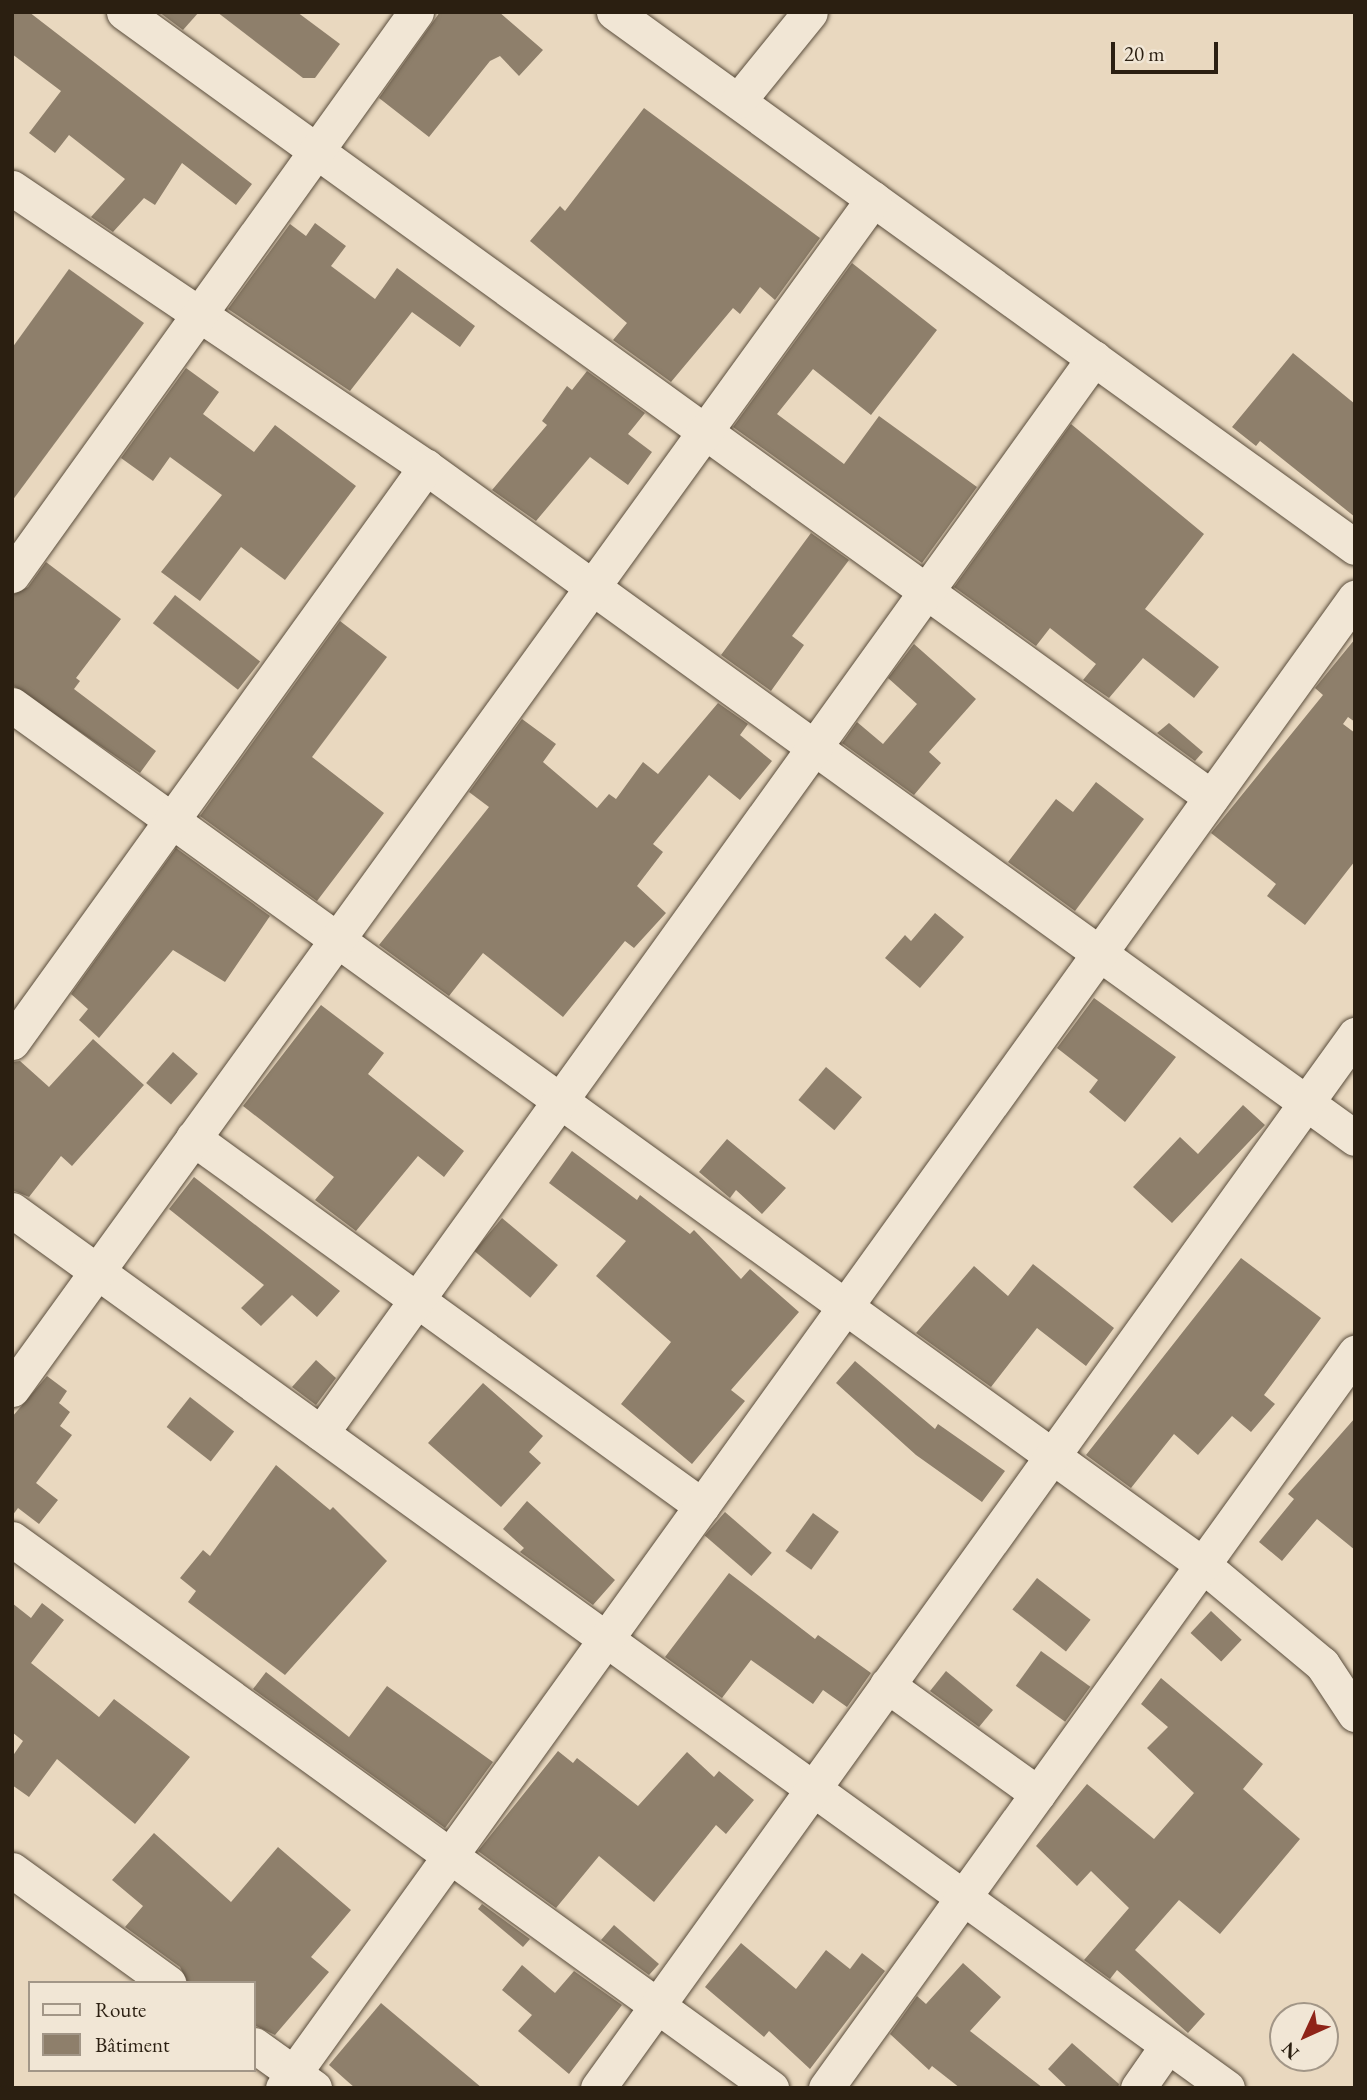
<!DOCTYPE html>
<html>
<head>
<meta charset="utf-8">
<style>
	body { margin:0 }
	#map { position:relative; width:1367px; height:2100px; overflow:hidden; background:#e9d8bf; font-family:"EB Garamond",serif }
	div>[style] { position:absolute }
	.building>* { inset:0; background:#8e7f6b; transform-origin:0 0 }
	.roads { filter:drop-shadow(0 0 2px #5a4d3c) drop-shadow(0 0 2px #5a4d3c) }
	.minor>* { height:35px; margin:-17.5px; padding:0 17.5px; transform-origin:17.5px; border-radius:17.5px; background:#f1e6d5 }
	span { translate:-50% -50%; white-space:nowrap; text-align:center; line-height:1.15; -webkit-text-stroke:5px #f1e6d5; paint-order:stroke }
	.frame { position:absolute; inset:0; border:14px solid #2b1f11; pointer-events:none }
	.legend { position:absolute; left:28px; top:1981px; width:228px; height:91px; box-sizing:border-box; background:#f1e6d5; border:2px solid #a29687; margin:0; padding:9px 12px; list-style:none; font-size:21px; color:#2b1f11 }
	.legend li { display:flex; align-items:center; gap:14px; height:35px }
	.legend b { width:35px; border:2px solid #a29687 }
	.north { position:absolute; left:1269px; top:2002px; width:70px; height:70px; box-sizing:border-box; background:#f1e6d5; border:2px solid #a29687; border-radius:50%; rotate:225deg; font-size:19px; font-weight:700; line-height:28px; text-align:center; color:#2b1f11 }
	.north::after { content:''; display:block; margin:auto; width:24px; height:32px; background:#8f2418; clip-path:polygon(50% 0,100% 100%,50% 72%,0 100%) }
	.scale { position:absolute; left:1111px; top:42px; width:107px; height:32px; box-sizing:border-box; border:4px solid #2b1f11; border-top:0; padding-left:9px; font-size:21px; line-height:24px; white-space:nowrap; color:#2b1f11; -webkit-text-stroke:5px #f1e6d5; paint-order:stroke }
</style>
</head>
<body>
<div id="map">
	<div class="building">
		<i style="clip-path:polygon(12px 12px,29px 12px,252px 184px,236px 205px,182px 163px,155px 205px,144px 198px,113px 232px,91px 217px,125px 179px,69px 135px,55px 153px,29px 133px,61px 91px,12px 54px)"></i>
		<i style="clip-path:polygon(159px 12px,199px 12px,183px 30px)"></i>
		<i style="clip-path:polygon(217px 12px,297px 12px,340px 44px,315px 78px,303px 78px)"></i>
		<i style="clip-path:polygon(440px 12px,499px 12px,543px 50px,519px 76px,500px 56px,490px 61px,429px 137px,379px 98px)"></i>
		<i style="clip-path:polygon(644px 108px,820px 238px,775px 300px,760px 287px,740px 314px,733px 308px,671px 382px,613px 340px,627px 323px,530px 241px,560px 206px,565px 211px)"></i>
		<i style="clip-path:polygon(315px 223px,346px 246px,331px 266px,375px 299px,397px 268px,475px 326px,460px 347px,412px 312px,350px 391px,228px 309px,290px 224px,306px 236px)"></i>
		<i style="clip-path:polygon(852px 263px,937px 330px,871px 415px,813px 369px,777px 414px,844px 464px,879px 416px,977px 487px,922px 563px,733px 427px)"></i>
		<i style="clip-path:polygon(69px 269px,144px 323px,12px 501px,12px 348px)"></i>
		<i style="clip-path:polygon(1293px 353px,1355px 404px,1355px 517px,1260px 441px,1256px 446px,1232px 427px)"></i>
		<i style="clip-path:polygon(186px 368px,219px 392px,203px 414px,254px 452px,275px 425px,356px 486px,285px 580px,241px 547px,200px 601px,161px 572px,222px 495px,170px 457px,153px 481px,121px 458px)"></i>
		<i style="clip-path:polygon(587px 371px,645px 413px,628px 434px,652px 452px,628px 485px,590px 457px,536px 521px,492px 490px,547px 425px,542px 421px,567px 386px,572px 390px)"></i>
		<i style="clip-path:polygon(1071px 424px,1204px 534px,1145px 609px,1219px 667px,1194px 698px,1143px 658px,1109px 698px,1083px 680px,1096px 664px,1050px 628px,1036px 646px,954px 587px)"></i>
		<i style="clip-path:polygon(811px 533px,849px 560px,792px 636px,804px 645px,771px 691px,721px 655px)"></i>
		<i style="clip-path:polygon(46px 562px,121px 619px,76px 678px,80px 681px,74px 689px,156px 751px,140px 773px,12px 685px,12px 595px,28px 587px)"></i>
		<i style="left:175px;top:595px;width:108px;height:36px;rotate:38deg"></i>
		<i style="clip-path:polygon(340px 621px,387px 657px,312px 757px,384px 813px,317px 901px,200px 816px)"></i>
		<i style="clip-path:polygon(1355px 639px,1355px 722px,1348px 717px,1343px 724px,1355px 733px,1355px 861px,1305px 925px,1267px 896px,1276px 884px,1211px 833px,1323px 695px,1315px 688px)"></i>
		<i style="clip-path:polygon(914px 644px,976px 699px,929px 752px,941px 763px,914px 795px,842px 743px,857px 722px,883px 744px,917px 704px,888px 678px)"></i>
		<i style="clip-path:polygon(718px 703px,748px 724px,740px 735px,772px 761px,740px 800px,709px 775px,653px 844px,663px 852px,637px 886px,666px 913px,634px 948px,625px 941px,563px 1017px,483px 953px,449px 996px,379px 945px,489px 807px,469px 792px,522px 719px,556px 744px,543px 762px,597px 808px,609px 794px,616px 799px,643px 762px,658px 774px)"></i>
		<i style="clip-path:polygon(1169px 723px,1203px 752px,1195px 761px,1157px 733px)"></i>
		<i style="clip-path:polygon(1096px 782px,1144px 819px,1075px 911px,1008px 862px,1056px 799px,1073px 812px)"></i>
		<i style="clip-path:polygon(176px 848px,270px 916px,225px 982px,173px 950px,99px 1038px,79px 1020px,88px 1009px,71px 994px)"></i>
		<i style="clip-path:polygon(935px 913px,964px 937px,920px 988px,885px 958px,905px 935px,911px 941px)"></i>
		<i style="clip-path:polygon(1094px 998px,1176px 1057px,1125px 1122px,1089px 1092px,1098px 1080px,1057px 1048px)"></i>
		<i style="clip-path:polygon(321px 1005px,384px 1053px,368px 1074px,464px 1151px,444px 1177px,418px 1156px,356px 1231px,315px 1200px,334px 1177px,243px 1106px)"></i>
		<i style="clip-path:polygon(93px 1039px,144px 1085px,72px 1166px,61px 1156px,29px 1197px,12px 1190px,12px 1062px,20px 1061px,49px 1087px)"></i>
		<i style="left:173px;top:1052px;width:33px;height:41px;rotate:41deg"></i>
		<i style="left:826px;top:1067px;width:47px;height:43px;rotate:40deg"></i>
		<i style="clip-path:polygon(1243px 1105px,1265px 1125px,1172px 1223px,1133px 1187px,1180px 1137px,1198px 1154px)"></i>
		<i style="clip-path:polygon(727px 1139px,786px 1188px,762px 1214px,736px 1190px,730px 1198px,699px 1172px)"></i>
		<i style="clip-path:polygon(572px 1151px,637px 1200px,640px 1195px,690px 1234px,694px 1230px,741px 1279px,750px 1269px,799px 1312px,731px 1390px,745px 1401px,692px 1464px,621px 1404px,671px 1342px,596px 1276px,626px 1241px,549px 1183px)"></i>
		<i style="clip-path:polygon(194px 1177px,340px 1291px,317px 1317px,292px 1295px,261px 1326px,241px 1308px,264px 1285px,169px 1209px)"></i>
		<i style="left:502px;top:1218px;width:73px;height:43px;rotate:40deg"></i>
		<i style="clip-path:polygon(1241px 1258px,1321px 1318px,1264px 1395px,1275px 1404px,1251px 1432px,1232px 1416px,1198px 1455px,1174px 1434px,1131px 1488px,1086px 1455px)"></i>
		<i style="clip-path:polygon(1033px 1264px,1114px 1328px,1086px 1366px,1037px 1328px,991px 1387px,916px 1333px,974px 1266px,1008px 1296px)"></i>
		<i style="clip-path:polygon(316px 1360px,336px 1378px,316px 1405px,292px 1387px)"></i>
		<i style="clip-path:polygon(855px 1361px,935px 1429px,938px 1424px,1005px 1471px,982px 1502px,916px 1455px,836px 1383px)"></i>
		<i style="clip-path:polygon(47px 1376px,67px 1391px,59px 1403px,70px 1412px,60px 1426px,72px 1435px,36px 1483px,58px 1500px,39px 1524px,18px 1508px,12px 1516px,12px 1417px)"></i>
		<i style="clip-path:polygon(483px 1383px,543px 1436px,529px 1452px,541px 1463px,501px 1507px,428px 1443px)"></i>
		<i style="left:190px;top:1397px;width:56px;height:38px;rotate:38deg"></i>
		<i style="clip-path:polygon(1355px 1418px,1355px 1550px,1317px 1519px,1282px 1561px,1259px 1542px,1294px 1499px,1288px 1494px)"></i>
		<i style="clip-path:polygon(276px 1465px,330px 1510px,333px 1507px,387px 1561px,285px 1675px,188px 1602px,196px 1591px,180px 1578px,203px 1550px,210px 1556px)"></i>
		<i style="clip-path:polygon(527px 1501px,615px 1580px,593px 1605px,520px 1552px,524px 1548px,503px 1529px)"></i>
		<i style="left:725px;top:1512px;width:62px;height:31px;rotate:41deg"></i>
		<i style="left:813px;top:1513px;width:32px;height:47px;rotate:36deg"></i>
		<i style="clip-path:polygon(729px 1573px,815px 1639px,818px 1635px,871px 1673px,847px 1707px,823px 1690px,813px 1704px,751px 1660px,722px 1698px,665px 1657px)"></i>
		<i style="left:1037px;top:1578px;width:68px;height:40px;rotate:38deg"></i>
		<i style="clip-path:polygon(12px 1603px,31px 1618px,42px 1603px,64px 1620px,31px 1663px,99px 1717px,114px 1699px,190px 1757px,135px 1824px,57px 1759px,29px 1797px,12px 1785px,12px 1757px,23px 1741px,12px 1732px)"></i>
		<i style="left:1211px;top:1611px;width:42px;height:30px;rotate:43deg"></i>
		<i style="left:1041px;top:1651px;width:61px;height:43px;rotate:36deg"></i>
		<i style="clip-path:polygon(946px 1671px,993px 1710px,979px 1727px,930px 1691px)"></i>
		<i style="clip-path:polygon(266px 1672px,349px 1737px,387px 1686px,493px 1762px,445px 1828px,253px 1689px)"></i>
		<i style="clip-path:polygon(1161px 1678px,1263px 1764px,1243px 1789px,1300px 1839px,1220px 1934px,1179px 1900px,1135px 1950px,1205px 2014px,1188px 2033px,1117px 1970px,1110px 1979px,1084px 1960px,1129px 1908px,1091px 1871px,1077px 1886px,1036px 1846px,1087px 1784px,1154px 1839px,1194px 1793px,1147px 1748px,1168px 1727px,1141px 1704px)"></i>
		<i style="clip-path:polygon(558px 1751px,573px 1763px,577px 1758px,638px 1806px,687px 1752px,714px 1777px,719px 1771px,754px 1800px,726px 1834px,716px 1825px,654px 1902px,599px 1856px,556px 1908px,478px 1851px)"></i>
		<i style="clip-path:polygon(154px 1833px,231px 1902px,278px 1847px,351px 1910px,311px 1957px,329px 1972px,275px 2035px,254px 2025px,254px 1983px,188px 1983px,180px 1967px,125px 1927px,143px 1906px,112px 1880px)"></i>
		<i style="clip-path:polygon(482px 1904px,530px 1939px,523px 1947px,478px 1909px)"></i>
		<i style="clip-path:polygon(614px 1925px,659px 1964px,649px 1975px,601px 1940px)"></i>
		<i style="clip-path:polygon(741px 1943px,796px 1989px,826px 1950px,850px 1969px,862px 1953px,885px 1971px,810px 2069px,769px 2031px,764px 2037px,705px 1987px)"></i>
		<i style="clip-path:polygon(963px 1963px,1001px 1997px,970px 2031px,1043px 2088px,960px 2088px,932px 2066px,929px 2070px,890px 2034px,917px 1996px,926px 2004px)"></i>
		<i style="clip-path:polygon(522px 1965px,555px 1993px,574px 1971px,622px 2005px,569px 2074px,518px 2031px,532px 2015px,502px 1990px)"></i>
		<i style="clip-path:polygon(381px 2003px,482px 2088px,355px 2088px,329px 2065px)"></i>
		<i style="clip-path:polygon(1072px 2043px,1119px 2084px,1118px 2088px,1068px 2088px,1048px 2069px)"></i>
	</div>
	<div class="roads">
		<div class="minor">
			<i style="left:124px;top:12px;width:1341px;rotate:35.84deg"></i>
			<i style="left:614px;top:12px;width:914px;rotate:35.83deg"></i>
			<i style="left:738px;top:101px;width:114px;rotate:-51deg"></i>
			<i style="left:12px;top:188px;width:499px;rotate:34deg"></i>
			<i style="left:426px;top:467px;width:1146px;rotate:35.84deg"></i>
			<i style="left:12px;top:575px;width:693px;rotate:-54.34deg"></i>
			<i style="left:12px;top:705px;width:1469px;rotate:35.83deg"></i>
			<i style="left:1203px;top:1565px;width:155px;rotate:39.8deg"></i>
			<i style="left:1322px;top:1664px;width:60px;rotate:56.6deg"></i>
			<i style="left:12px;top:1042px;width:709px;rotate:-54.25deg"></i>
			<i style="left:193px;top:1138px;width:628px;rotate:35.87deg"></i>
			<i style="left:12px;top:1210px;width:1499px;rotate:35.85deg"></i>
			<i style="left:12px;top:1389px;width:1469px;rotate:-54.11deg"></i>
			<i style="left:321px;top:1433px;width:1324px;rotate:-54.28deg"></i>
			<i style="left:12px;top:1539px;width:937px;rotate:35.88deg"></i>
			<i style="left:887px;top:1685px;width:186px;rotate:35.8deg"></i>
			<i style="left:12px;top:1870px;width:193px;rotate:35.9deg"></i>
			<i style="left:254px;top:2045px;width:74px;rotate:35.6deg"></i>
			<i style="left:283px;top:2088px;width:1836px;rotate:-54.27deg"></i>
			<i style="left:598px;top:2088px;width:1297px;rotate:-54.29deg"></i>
			<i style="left:826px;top:2088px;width:906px;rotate:-54.26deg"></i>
			<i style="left:1138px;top:2088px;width:52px;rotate:-55.1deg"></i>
		</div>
	</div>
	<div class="frame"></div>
	<ul class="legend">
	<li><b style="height:9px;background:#f1e6d5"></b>Route</li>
	<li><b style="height:19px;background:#8e7f6b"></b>Bâtiment</li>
	</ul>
	<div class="north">N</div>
	<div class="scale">20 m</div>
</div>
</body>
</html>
